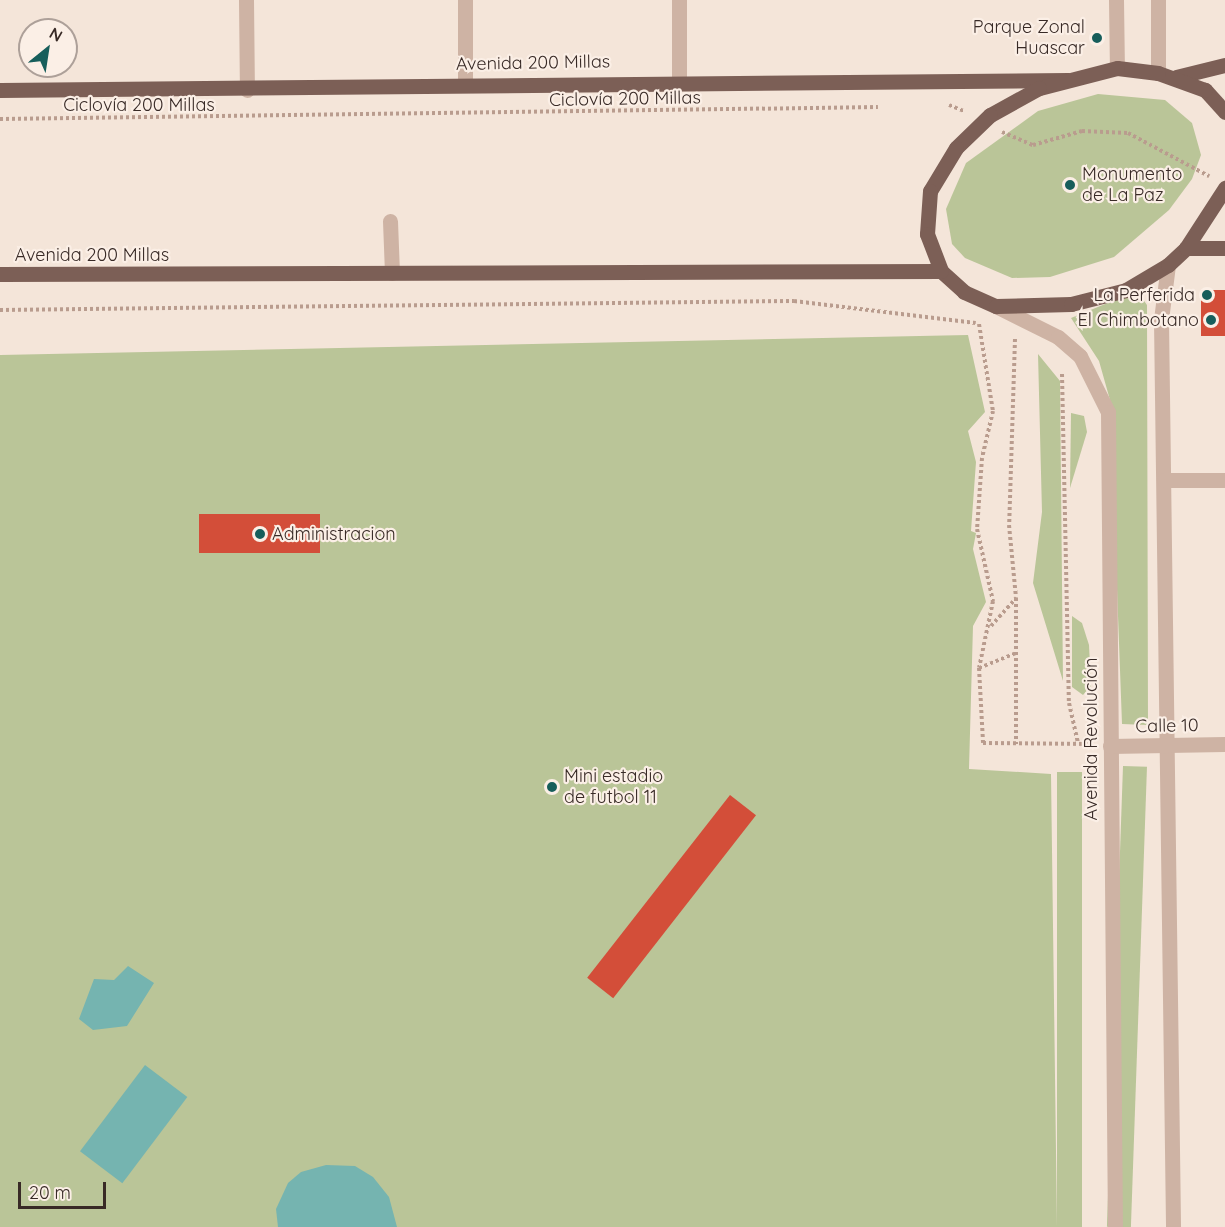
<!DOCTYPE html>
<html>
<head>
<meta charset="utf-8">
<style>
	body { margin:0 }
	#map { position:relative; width:1225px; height:1227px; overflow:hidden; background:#f4e5d9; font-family:Quicksand,sans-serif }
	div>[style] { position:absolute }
	.green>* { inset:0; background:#bac598; transform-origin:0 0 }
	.water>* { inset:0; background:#75b4b0; transform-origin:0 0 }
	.building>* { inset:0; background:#d34e39; transform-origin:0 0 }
	.path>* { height:4px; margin-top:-2px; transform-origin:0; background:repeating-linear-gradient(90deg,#b99c8e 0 3px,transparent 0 6px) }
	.minor>* { height:15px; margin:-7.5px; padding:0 7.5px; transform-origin:7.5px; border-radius:7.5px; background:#ceb3a4 }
	.major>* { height:15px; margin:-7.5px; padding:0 7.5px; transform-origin:7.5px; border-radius:7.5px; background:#7c5f56 }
	.dots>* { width:16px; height:16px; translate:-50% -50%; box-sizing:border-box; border:3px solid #fbefe6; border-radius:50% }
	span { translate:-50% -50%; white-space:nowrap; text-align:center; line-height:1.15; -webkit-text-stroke:4.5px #fbefe6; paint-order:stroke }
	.poi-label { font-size:18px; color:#382a26 }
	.right { translate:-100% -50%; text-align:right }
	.left { translate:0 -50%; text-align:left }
	.street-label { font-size:18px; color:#382a26 }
	.north { position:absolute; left:18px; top:18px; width:60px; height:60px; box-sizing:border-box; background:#fbefe6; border:2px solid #ada099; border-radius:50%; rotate:30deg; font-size:16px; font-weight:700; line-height:24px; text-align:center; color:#382a26 }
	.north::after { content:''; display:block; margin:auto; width:21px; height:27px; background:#175e5b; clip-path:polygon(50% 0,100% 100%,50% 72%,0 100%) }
	.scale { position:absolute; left:18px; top:1182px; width:88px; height:27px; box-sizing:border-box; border:3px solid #382a26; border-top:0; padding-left:8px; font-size:18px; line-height:21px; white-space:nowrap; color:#382a26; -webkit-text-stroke:4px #fbefe6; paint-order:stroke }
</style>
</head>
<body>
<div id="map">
	<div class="green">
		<i style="clip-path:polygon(1098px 94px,1165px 100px,1192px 123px,1201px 155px,1192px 179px,1169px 210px,1114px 257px,1050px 277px,1012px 278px,965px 258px,952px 244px,946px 209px,966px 163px,1038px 111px)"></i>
		<i style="clip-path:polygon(1137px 291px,1147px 305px,1148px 725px,1122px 724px,1110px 400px,1099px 361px,1071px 318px)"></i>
		<i style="clip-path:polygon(968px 335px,985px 412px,968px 431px,976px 462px,971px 531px,976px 533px,973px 549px,986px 602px,973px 626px,969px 769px,1051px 774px,1057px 1227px,0 1227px,0 355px)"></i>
		<i style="clip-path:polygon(1038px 354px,1060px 381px,1063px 681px,1033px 583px,1042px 512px)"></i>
		<i style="clip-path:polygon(1071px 413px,1084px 416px,1087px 432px,1070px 488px)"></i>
		<i style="clip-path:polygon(1072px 616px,1082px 623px,1089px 645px,1091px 686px,1083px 695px,1072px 687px)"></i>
		<i style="left:1123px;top:766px;width:24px;height:461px;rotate:2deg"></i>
		<i style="left:1057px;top:772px;width:25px;height:455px"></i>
	</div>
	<div class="water">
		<i style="clip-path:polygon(128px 966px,154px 983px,127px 1026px,93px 1030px,79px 1019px,94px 979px,114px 980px)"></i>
		<i style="left:145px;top:1065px;width:53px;height:108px;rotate:37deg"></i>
		<i style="clip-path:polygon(326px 1165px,355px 1166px,373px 1177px,389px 1197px,397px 1227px,278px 1227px,276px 1209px,288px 1183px,301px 1172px)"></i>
	</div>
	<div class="building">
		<i style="left:1201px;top:290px;width:24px;height:46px"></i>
		<i style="left:199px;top:514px;width:121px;height:39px"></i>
		<i style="left:730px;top:795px;width:33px;height:232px;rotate:38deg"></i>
	</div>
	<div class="path">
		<i style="left:949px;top:105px;width:16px;rotate:22deg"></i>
		<i style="left:0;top:119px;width:878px;rotate:-0.78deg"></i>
		<i style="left:1002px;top:132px;width:34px;rotate:23deg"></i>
		<i style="left:1033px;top:145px;width:51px;rotate:-15.9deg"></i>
		<i style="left:1082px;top:131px;width:46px;rotate:2.5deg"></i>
		<i style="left:1128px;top:133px;width:92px;rotate:28deg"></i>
		<i style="left:0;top:310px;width:794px;rotate:-0.65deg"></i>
		<i style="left:794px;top:301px;width:183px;rotate:6.9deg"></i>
		<i style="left:979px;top:324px;width:88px;rotate:80.9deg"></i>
		<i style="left:993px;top:411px;width:48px;rotate:103.2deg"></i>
		<i style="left:982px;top:458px;width:71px;rotate:94deg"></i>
		<i style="left:977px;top:529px;width:74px;rotate:77.5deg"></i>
		<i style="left:993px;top:601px;width:68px;rotate:101.8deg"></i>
		<i style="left:979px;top:668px;width:75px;rotate:86.9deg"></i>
		<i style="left:983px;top:743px;width:107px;rotate:0.5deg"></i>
		<i style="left:1015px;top:339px;width:186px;rotate:91.8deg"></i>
		<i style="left:1009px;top:525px;width:73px;rotate:84.5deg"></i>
		<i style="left:1016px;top:598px;width:146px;rotate:90deg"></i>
		<i style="left:1062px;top:374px;width:329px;rotate:88.8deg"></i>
		<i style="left:1069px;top:703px;width:41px;rotate:77.3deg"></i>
		<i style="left:991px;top:626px;width:38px;rotate:-48deg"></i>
		<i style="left:979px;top:668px;width:40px;rotate:-22deg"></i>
	</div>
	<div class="minor">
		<i style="left:246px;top:0;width:90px;rotate:89.4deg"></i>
		<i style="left:465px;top:0;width:84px;rotate:90deg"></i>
		<i style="left:679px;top:0;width:80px;rotate:90deg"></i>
		<i style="left:1116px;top:0;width:68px;rotate:89.2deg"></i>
		<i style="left:1158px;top:0;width:73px;rotate:90deg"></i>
		<i style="left:390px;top:221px;width:52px;rotate:87.8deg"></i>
		<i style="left:1168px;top:265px;width:55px;rotate:97.3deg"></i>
		<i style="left:1161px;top:320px;width:907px;rotate:89.24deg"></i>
		<i style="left:996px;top:306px;width:69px;rotate:26.6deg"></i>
		<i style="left:1058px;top:337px;width:29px;rotate:41deg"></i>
		<i style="left:1080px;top:356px;width:63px;rotate:63.4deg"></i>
		<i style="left:1108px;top:412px;width:815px;rotate:89.51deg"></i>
		<i style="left:1164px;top:480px;width:61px"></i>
		<i style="left:1110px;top:746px;width:115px;rotate:-1deg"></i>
	</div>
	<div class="major">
		<i style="left:1176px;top:77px;width:50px;rotate:-13.8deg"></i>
		<i style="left:0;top:90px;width:1068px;rotate:-0.54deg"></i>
		<i style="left:1225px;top:112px;width:30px;rotate:-132deg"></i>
		<i style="left:1205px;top:90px;width:50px;rotate:-160.1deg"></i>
		<i style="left:1158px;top:73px;width:41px;rotate:-173deg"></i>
		<i style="left:1117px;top:68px;width:81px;rotate:165.6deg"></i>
		<i style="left:1039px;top:88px;width:56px;rotate:151.1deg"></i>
		<i style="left:990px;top:115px;width:47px;rotate:135.9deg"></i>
		<i style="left:956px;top:148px;width:50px;rotate:121.2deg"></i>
		<i style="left:930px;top:191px;width:43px;rotate:94deg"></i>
		<i style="left:927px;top:234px;width:40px;rotate:69deg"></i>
		<i style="left:941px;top:271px;width:31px;rotate:42deg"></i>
		<i style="left:964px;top:292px;width:35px;rotate:24deg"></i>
		<i style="left:996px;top:306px;width:75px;rotate:-1.5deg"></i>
		<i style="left:1071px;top:304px;width:57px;rotate:-14.3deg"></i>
		<i style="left:1126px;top:290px;width:49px;rotate:-30.8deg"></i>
		<i style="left:1168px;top:265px;width:25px;rotate:-43deg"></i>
		<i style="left:1186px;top:248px;width:72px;rotate:-57deg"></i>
		<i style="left:1186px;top:248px;width:39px"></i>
		<i style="left:0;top:274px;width:941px;rotate:-0.18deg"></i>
	</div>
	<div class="dots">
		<i style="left:1097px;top:38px;background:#175e5b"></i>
		<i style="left:1070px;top:185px;background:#175e5b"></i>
		<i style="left:1207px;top:295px;background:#175e5b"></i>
		<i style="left:1211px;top:320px;background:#175e5b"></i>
		<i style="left:260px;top:534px;background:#175e5b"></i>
		<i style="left:552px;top:787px;background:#175e5b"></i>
	</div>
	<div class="poi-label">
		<span class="right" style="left:1085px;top:38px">Parque Zonal<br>Huascar</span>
		<span class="left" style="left:1082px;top:185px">Monumento<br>de La Paz</span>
		<span class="right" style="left:1195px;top:295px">La Perferida</span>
		<span class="right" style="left:1199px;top:320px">El Chimbotano</span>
		<span class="left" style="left:272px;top:534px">Administracion</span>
		<span class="left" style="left:564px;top:787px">Mini estadio<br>de futbol 11</span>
	</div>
	<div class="street-label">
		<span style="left:533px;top:63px;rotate:-1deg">Avenida 200 Millas</span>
		<span style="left:625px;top:99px;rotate:-1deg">Ciclovía 200 Millas</span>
		<span style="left:139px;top:105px">Ciclovía 200 Millas</span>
		<span style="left:92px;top:255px">Avenida 200 Millas</span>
		<span style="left:1167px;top:726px;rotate:-1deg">Calle 10</span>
		<span style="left:1091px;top:739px;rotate:-90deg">Avenida Revolución</span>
	</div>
	<div class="north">N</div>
	<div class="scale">20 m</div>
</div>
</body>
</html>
